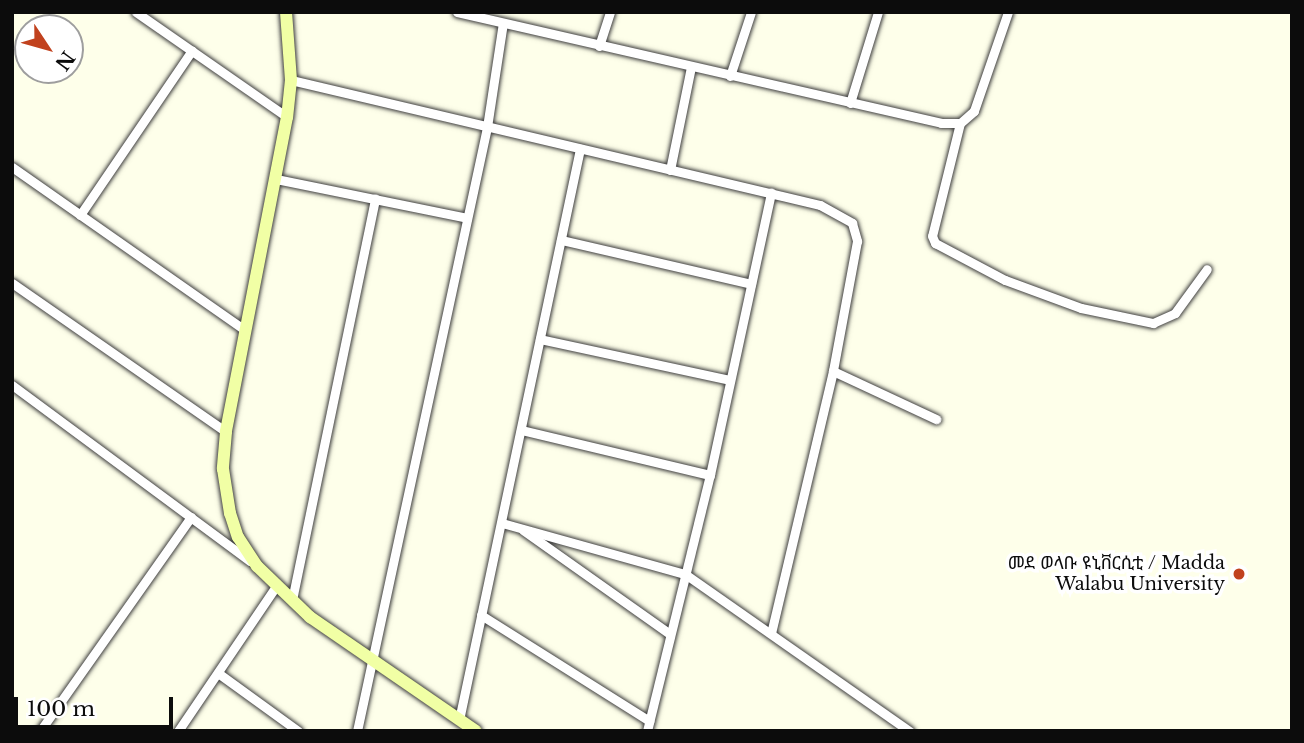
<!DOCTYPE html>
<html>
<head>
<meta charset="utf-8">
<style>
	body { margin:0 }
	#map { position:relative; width:1304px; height:743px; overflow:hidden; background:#feffea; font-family:"Libre Baskerville","Noto Sans Ethiopic",serif }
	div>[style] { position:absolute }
	.roads { filter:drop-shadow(0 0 2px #3f3f3f) drop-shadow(0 0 2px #3f3f3f) }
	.street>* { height:9px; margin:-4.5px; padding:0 4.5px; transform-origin:4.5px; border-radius:4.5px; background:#fff }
	.secondary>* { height:12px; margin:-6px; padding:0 6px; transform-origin:6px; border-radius:6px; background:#f1ffa5 }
	.dots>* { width:19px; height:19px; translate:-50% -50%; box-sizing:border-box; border:4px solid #fff; border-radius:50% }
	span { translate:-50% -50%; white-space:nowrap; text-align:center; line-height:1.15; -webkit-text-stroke:7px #fff; paint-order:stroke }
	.poi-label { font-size:18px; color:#0c0c0c }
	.right { translate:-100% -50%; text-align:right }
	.frame { position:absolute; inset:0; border:14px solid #0c0c0c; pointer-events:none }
	.north { position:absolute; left:14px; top:14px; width:70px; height:70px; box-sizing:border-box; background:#fff; border:2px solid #9e9e9e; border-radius:50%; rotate:126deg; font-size:19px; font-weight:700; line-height:28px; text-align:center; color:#0c0c0c }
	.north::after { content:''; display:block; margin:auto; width:24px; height:32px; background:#c1421e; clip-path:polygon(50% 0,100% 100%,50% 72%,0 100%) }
	.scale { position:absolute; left:14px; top:697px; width:159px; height:32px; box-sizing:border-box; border:4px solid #0c0c0c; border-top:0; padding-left:9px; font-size:21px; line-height:24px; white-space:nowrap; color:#0c0c0c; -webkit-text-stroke:5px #fff; paint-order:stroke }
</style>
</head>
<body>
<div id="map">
	<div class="roads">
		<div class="street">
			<i style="left:136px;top:12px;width:184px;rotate:34.8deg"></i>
			<i style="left:457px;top:12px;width:497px;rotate:12.9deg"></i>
			<i style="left:941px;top:123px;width:19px"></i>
			<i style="left:1008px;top:12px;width:105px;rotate:109deg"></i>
			<i style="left:974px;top:111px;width:18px;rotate:139deg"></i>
			<i style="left:960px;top:123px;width:116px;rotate:103.9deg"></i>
			<i style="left:932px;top:236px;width:8px;rotate:67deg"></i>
			<i style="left:935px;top:243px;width:79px;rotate:27.9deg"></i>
			<i style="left:1005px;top:280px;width:81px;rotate:20.2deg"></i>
			<i style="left:1081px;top:308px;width:74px;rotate:11.8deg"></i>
			<i style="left:1153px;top:323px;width:24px;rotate:-24deg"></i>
			<i style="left:1175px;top:313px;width:54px;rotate:-54deg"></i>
			<i style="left:599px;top:46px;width:36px;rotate:-72deg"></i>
			<i style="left:730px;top:76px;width:67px;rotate:-71.8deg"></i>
			<i style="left:291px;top:80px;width:544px;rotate:13.29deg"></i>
			<i style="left:820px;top:205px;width:37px;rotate:29deg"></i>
			<i style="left:852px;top:223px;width:19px;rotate:74deg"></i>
			<i style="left:857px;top:241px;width:132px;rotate:100.5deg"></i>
			<i style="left:833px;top:371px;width:269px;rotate:103.3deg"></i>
			<i style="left:850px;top:103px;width:95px;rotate:-72.9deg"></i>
			<i style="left:12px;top:167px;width:284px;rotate:35deg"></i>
			<i style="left:670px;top:170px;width:105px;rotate:-78.5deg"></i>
			<i style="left:276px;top:179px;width:195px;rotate:11.5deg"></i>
			<i style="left:80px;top:215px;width:199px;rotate:-55.8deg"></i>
			<i style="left:561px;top:240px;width:195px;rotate:13deg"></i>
			<i style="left:12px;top:283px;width:261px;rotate:34.8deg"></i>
			<i style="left:540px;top:339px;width:194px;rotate:12.2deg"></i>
			<i style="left:833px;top:371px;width:114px;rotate:25deg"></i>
			<i style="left:12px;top:385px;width:296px;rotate:36.5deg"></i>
			<i style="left:521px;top:430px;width:194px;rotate:13.4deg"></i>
			<i style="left:502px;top:523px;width:190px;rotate:15.6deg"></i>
			<i style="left:685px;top:574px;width:274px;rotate:35deg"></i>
			<i style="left:523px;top:530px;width:180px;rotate:35.3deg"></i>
			<i style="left:292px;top:600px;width:410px;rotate:-78.3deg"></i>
			<i style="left:481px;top:615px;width:199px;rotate:32.2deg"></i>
			<i style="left:218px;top:673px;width:99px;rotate:35.9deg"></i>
			<i style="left:459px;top:720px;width:584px;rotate:-78.04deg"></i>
			<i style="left:40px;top:731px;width:262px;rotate:-54.8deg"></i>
			<i style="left:178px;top:731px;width:176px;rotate:-55.9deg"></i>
			<i style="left:357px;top:731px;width:618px;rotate:-77.85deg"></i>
			<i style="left:487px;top:127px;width:105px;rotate:-81.3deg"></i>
			<i style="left:647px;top:731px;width:264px;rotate:-76.2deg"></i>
			<i style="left:710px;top:475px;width:289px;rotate:-77.8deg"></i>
		</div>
		<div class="secondary">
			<i style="left:286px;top:12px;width:68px;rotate:85.8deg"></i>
			<i style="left:291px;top:80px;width:37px;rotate:96deg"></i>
			<i style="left:287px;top:117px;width:321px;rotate:101deg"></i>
			<i style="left:226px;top:432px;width:37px;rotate:95deg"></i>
			<i style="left:223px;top:469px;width:45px;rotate:81deg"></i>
			<i style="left:230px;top:513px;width:25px;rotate:72deg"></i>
			<i style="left:238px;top:537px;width:35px;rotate:57deg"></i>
			<i style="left:257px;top:566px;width:74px;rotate:43.9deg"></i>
			<i style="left:310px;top:617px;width:201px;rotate:34.5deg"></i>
		</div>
	</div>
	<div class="dots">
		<i style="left:1239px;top:574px;background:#c1421e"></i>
	</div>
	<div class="poi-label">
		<span class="right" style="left:1225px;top:574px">መደ ወላቡ ዩኒቨርሲቲ / Madda<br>Walabu University</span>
	</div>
	<div class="frame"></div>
	<div class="north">N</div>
	<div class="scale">100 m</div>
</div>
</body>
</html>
